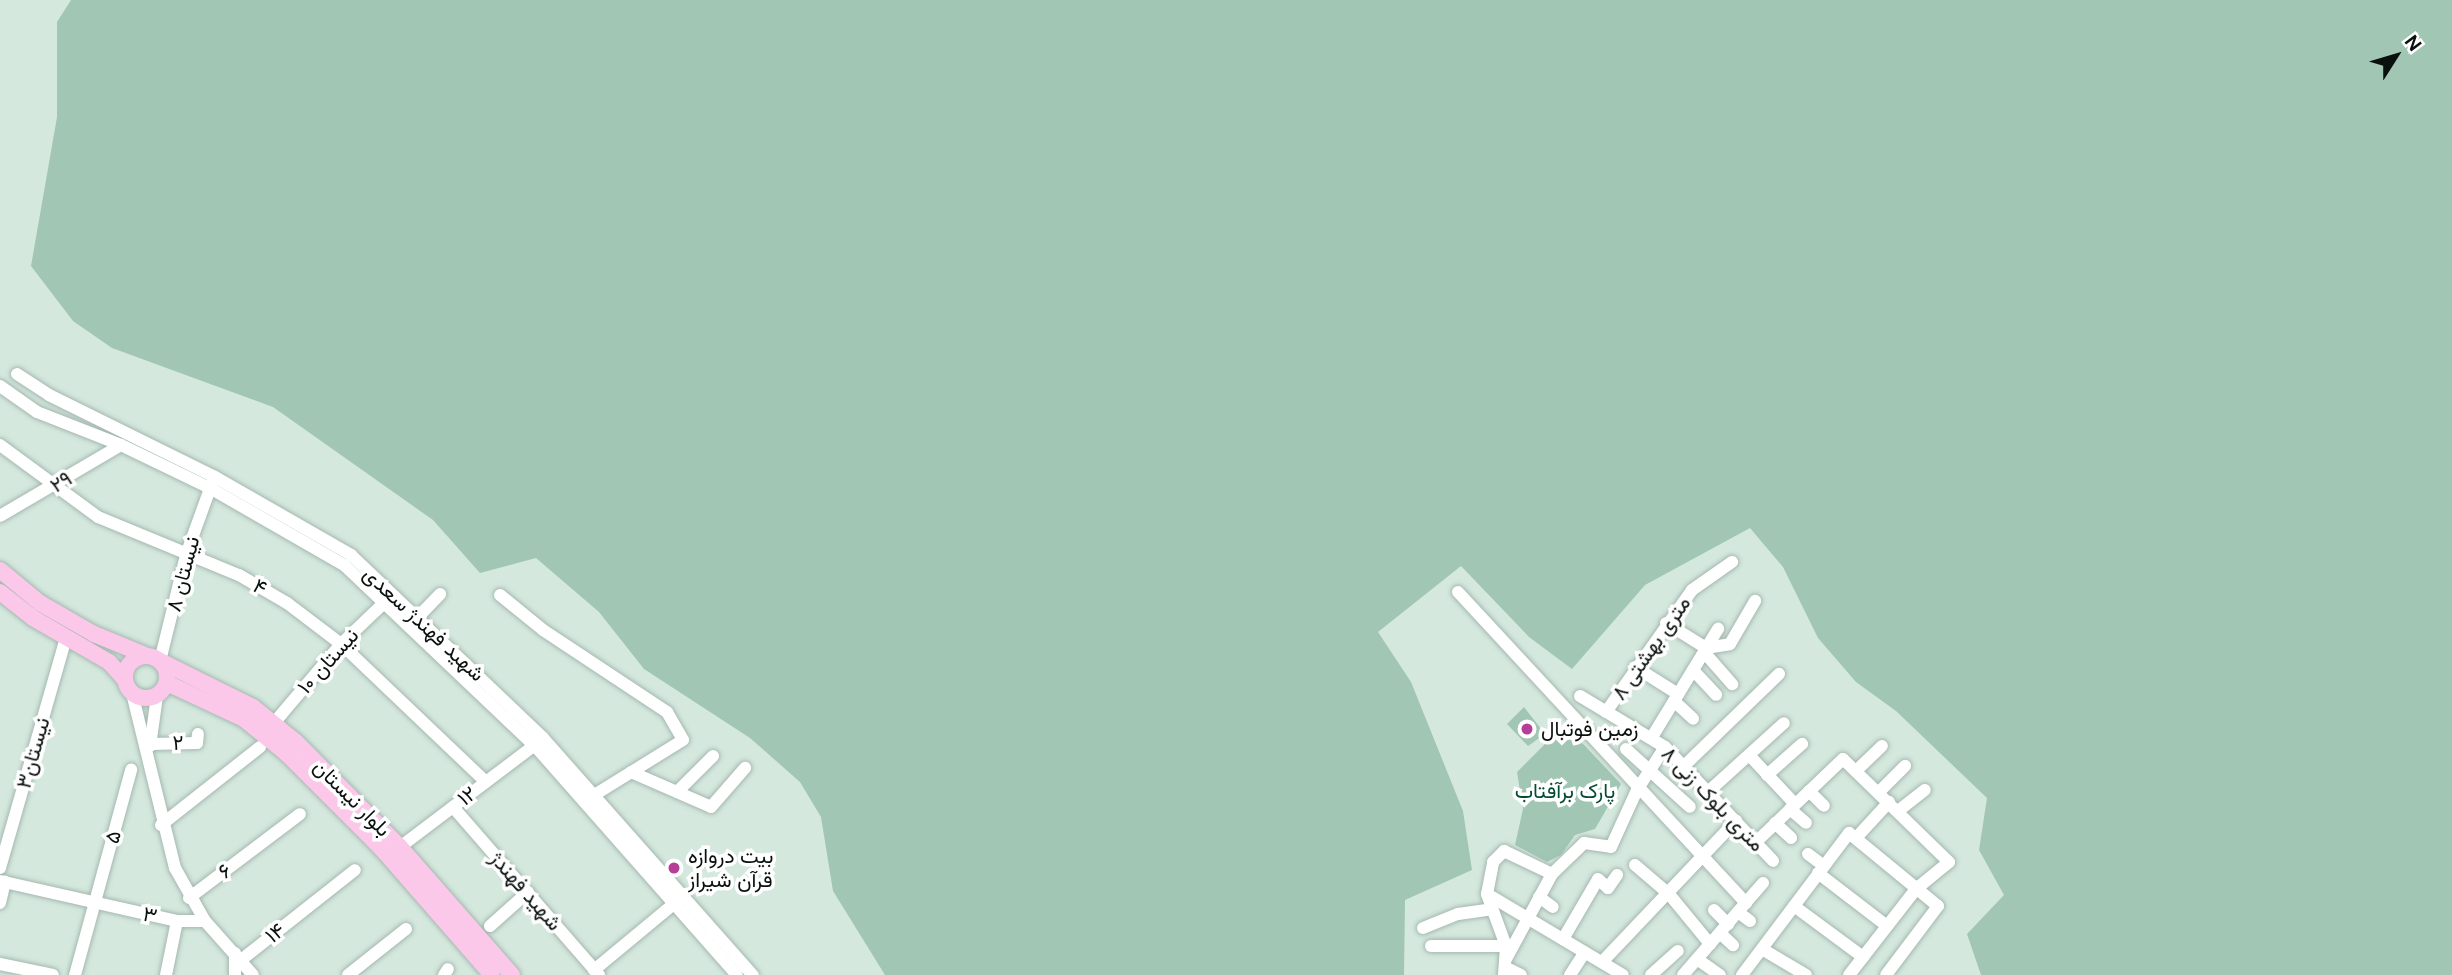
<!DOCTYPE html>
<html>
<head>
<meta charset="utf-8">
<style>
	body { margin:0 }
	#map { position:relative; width:2452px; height:975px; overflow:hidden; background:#d4e8de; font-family:"DM Sans",Vazirmatn,sans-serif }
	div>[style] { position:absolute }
	.green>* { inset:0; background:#a1c6b4 }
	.roads { filter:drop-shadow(0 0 2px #a5b8af) drop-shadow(0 0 2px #a5b8af) }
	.minor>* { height:12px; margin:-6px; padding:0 6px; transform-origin:6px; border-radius:6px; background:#fff }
	.major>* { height:16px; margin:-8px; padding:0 8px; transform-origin:8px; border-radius:8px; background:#fbc8ea }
	.major>.ring { margin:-8px; padding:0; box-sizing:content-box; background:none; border:16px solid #fbc8ea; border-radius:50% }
	.dots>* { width:19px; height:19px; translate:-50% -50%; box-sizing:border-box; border:4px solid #fff; border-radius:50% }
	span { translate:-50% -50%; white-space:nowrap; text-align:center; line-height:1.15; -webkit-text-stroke:7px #fff; paint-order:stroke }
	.street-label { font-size:21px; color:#09100d }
	.poi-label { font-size:21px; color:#09100d }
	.left { translate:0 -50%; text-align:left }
	.park-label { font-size:21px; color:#044b35 }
	.north { position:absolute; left:2361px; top:21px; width:70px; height:70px; -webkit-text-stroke:5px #fff; paint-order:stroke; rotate:53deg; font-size:19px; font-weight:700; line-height:28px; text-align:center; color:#09100d }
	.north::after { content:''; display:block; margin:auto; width:24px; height:32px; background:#09100d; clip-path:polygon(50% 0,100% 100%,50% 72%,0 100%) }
</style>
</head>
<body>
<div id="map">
	<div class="green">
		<i style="clip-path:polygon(71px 0,2452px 0,2452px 975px,1981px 975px,1967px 934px,2004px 895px,1979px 850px,1987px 798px,1896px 711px,1856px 682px,1818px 638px,1783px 567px,1750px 528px,1645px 585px,1572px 669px,1529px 637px,1461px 566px,1378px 632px,1411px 682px,1463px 811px,1472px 870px,1405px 900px,1404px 975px,885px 975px,833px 891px,821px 817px,800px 782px,750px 738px,644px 669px,599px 612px,536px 558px,480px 573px,433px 520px,273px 407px,112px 348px,73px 321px,31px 266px,57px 117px,57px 22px)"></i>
		<i style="clip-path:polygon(1524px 707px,1545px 734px,1528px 746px,1507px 724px)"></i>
		<i style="clip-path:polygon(1570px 730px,1621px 784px,1595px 829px,1575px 835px,1561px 855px,1547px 862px,1515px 845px,1523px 809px,1517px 772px,1546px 743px)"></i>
	</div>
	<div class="roads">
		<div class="minor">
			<i style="left:17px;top:374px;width:38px;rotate:33deg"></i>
			<i style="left:49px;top:395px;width:185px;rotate:26.3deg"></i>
			<i style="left:215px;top:477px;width:157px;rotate:29.8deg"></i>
			<i style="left:351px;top:555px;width:265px;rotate:43.6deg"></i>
			<i style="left:543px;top:738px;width:317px;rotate:48.5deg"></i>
			<i style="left:0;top:386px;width:45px;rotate:35.1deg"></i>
			<i style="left:37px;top:412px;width:90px;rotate:21.4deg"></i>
			<i style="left:121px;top:445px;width:99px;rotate:25.8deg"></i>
			<i style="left:210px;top:488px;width:155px;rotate:29.9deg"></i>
			<i style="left:344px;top:565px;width:263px;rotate:43.5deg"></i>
			<i style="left:535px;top:746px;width:305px;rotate:48.6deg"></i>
			<i style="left:0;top:445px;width:122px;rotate:36.3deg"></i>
			<i style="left:98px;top:517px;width:152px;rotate:22.4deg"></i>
			<i style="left:239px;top:575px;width:56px;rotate:30.3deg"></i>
			<i style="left:287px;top:603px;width:68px;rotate:37.2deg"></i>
			<i style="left:341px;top:644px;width:200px;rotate:43.6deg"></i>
			<i style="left:0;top:516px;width:140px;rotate:-30.4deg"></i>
			<i style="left:1458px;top:592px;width:424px;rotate:47.2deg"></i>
			<i style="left:500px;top:595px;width:55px;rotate:39.1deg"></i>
			<i style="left:543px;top:630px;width:149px;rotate:33.5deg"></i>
			<i style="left:667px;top:712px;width:32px;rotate:60deg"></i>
			<i style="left:683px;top:740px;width:102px;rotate:148.2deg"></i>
			<i style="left:418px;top:617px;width:32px;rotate:-46deg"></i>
			<i style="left:1666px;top:623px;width:47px;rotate:32deg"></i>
			<i style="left:1706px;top:648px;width:24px;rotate:-9deg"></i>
			<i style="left:1730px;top:644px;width:50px;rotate:-59.8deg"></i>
			<i style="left:1704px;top:652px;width:43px;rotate:48.8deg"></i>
			<i style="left:160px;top:661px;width:109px;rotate:-76.2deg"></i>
			<i style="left:186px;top:555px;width:77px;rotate:-70.1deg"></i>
			<i style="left:1635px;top:667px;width:51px;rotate:32.1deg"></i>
			<i style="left:1693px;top:670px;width:34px;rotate:47deg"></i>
			<i style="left:132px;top:693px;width:180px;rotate:76.2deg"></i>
			<i style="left:175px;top:868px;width:61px;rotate:60.5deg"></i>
			<i style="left:205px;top:921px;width:72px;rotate:48.4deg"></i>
			<i style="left:1580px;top:696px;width:99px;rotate:31deg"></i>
			<i style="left:1665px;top:747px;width:157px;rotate:46.5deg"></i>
			<i style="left:1674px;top:701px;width:26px;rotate:43deg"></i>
			<i style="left:1606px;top:712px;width:149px;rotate:-54.8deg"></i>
			<i style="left:1692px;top:590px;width:49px;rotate:-35deg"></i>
			<i style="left:274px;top:723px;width:104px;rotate:-49.7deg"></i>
			<i style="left:341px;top:644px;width:61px;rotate:-43.7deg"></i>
			<i style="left:1652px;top:737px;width:127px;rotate:-58.6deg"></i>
			<i style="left:150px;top:744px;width:47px;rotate:-1.2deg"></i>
			<i style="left:197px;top:743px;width:9px;rotate:-84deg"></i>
			<i style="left:150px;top:746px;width:50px;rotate:-82deg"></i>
			<i style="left:1626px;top:749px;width:86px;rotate:42.2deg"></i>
			<i style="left:1749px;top:755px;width:67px;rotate:46.8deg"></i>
			<i style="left:1685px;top:765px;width:131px;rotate:-44.1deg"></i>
			<i style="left:1856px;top:771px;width:36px;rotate:-44deg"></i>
			<i style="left:631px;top:772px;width:87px;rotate:23.6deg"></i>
			<i style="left:711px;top:807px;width:52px;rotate:-48.9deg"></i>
			<i style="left:1767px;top:775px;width:47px;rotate:-41.5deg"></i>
			<i style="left:1709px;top:791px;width:101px;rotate:-42.2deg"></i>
			<i style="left:1809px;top:791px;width:21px;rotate:45deg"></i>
			<i style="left:677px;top:792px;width:51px;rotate:-45deg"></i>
			<i style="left:1879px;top:792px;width:37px;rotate:-45deg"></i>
			<i style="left:453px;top:807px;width:223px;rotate:49deg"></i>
			<i style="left:1790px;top:809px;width:21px;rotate:41deg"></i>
			<i style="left:1898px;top:811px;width:34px;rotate:-38deg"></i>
			<i style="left:1775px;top:823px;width:22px;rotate:43deg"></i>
			<i style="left:161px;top:825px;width:126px;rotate:-38.2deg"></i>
			<i style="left:1856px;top:838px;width:49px;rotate:-47.5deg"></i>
			<i style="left:1756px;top:842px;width:120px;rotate:-43.7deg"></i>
			<i style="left:1843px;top:759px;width:148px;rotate:44.2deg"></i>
			<i style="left:1949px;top:862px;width:43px;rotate:140.7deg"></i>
			<i style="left:1916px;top:889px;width:109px;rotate:127.9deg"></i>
			<i style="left:400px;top:847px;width:174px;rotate:-37.1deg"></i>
			<i style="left:1808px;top:854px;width:20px;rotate:37deg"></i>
			<i style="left:1635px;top:865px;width:45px;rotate:40.5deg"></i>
			<i style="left:1669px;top:894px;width:65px;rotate:50.6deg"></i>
			<i style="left:0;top:868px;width:239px;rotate:-74deg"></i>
			<i style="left:1818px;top:873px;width:87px;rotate:37.5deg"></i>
			<i style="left:0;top:881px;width:181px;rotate:12.7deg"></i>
			<i style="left:177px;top:921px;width:28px"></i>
			<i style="left:1487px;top:894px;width:158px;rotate:30.8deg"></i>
			<i style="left:1539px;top:897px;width:17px;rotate:36deg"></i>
			<i style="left:189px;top:898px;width:139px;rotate:-37.1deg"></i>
			<i style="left:0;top:903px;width:22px;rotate:-77deg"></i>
			<i style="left:1794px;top:906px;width:86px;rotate:36.5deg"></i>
			<i style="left:1714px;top:910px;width:20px;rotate:45deg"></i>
			<i style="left:1738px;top:912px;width:15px;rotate:37deg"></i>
			<i style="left:490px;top:926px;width:51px;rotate:-41.8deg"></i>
			<i style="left:1423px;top:928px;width:38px;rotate:-22deg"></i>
			<i style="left:1458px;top:914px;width:34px;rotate:-8deg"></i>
			<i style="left:1720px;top:933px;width:18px;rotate:43deg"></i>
			<i style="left:1563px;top:939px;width:69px;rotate:-59.7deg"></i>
			<i style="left:1598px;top:879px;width:13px;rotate:42deg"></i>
			<i style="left:1608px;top:888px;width:16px;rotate:-55deg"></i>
			<i style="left:1431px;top:946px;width:75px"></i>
			<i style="left:1762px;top:949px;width:51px;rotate:30.6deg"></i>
			<i style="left:235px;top:953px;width:22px;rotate:90deg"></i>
			<i style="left:1697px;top:959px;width:28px;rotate:35deg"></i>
			<i style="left:241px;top:960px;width:145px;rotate:-38.3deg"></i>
			<i style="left:1505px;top:961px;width:99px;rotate:-61.6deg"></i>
			<i style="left:1552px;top:874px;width:45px;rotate:-44.1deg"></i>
			<i style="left:1584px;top:843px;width:27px;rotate:8deg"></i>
			<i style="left:1611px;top:847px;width:63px;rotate:-65.5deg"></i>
			<i style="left:1637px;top:790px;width:51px;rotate:-56.9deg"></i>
			<i style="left:1602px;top:962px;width:195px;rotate:-46.5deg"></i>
			<i style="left:0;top:964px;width:54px;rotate:11.7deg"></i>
			<i style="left:1505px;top:967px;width:18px;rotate:27deg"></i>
			<i style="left:594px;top:970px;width:105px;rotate:-39.6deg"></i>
			<i style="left:75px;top:975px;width:213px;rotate:-74.7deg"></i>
			<i style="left:166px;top:975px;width:55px;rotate:-78.5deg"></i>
			<i style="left:348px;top:975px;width:74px;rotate:-38.4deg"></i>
			<i style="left:444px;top:975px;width:7px;rotate:-56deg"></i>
			<i style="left:1504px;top:975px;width:29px;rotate:-86deg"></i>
			<i style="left:1506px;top:946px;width:55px;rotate:-110.1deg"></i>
			<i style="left:1487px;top:894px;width:33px;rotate:-79deg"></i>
			<i style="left:1493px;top:862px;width:16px;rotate:-45deg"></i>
			<i style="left:1504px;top:851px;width:53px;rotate:25.6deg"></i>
			<i style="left:1570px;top:975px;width:27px;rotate:-57deg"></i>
			<i style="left:1651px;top:975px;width:36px;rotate:-42deg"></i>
			<i style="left:1683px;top:975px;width:122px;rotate:-49deg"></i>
			<i style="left:1742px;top:975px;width:178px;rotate:-53deg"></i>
			<i style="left:1849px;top:833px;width:115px;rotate:39.4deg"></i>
			<i style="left:1938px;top:906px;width:86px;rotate:127deg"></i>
		</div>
		<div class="major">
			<i style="left:0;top:570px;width:52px;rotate:39.5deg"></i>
			<i style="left:40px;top:603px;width:62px;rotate:29.9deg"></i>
			<i style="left:94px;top:634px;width:55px;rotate:22.4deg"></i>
			<i style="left:0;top:592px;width:42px;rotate:38.2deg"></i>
			<i style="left:33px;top:618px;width:88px;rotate:30.1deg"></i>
			<i style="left:109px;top:662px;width:24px;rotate:48deg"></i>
			<i class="ring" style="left:125px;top:656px;width:26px;height:26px"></i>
			<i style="left:160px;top:661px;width:104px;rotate:26.3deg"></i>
			<i style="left:253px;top:707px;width:55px;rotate:39.1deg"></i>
			<i style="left:296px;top:742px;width:148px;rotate:45.3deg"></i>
			<i style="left:400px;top:847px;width:170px;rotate:48.8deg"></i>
			<i style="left:167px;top:683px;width:85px;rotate:25.1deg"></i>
			<i style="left:244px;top:719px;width:54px;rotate:39deg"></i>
			<i style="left:286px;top:753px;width:136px;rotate:45deg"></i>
			<i style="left:382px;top:849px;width:167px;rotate:48.9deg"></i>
		</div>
	</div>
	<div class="dots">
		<i style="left:1527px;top:729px;background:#b53f96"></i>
		<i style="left:674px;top:868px;background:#b53f96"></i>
	</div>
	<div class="street-label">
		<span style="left:61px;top:482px;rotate:-31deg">۲۹</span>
		<span style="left:183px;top:574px;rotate:-75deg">نیستان ۸</span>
		<span style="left:260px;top:587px;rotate:30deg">۴</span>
		<span style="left:424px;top:624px;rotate:43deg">شهید فهندژ سعدی</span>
		<span style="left:1651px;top:648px;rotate:-55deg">۸ متری بهشتی</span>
		<span style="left:328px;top:661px;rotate:-48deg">نیستان ۱۰</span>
		<span style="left:178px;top:743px;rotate:-2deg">۲</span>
		<span style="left:33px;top:753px;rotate:-74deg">۳نیستان</span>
		<span style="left:467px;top:796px;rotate:-38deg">۱۲</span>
		<span style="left:352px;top:798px;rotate:45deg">بلوار نیستان</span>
		<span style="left:1713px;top:799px;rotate:46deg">۸ متری بلوک زنی</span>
		<span style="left:113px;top:837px;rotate:-75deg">۵</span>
		<span style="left:225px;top:871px;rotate:-37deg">۶</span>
		<span style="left:526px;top:891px;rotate:49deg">شهید فهندژ</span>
		<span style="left:150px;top:915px;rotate:12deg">۳</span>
		<span style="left:275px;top:933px;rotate:-38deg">۱۴</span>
	</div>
	<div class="poi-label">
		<span class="left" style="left:1541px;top:729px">زمین فوتبال</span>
		<span class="left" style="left:688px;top:868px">بیت دروازه<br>قرآن شیراز</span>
	</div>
	<div class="park-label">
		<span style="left:1565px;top:791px">پارک برآفتاب</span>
	</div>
	<div class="north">N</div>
</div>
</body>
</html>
